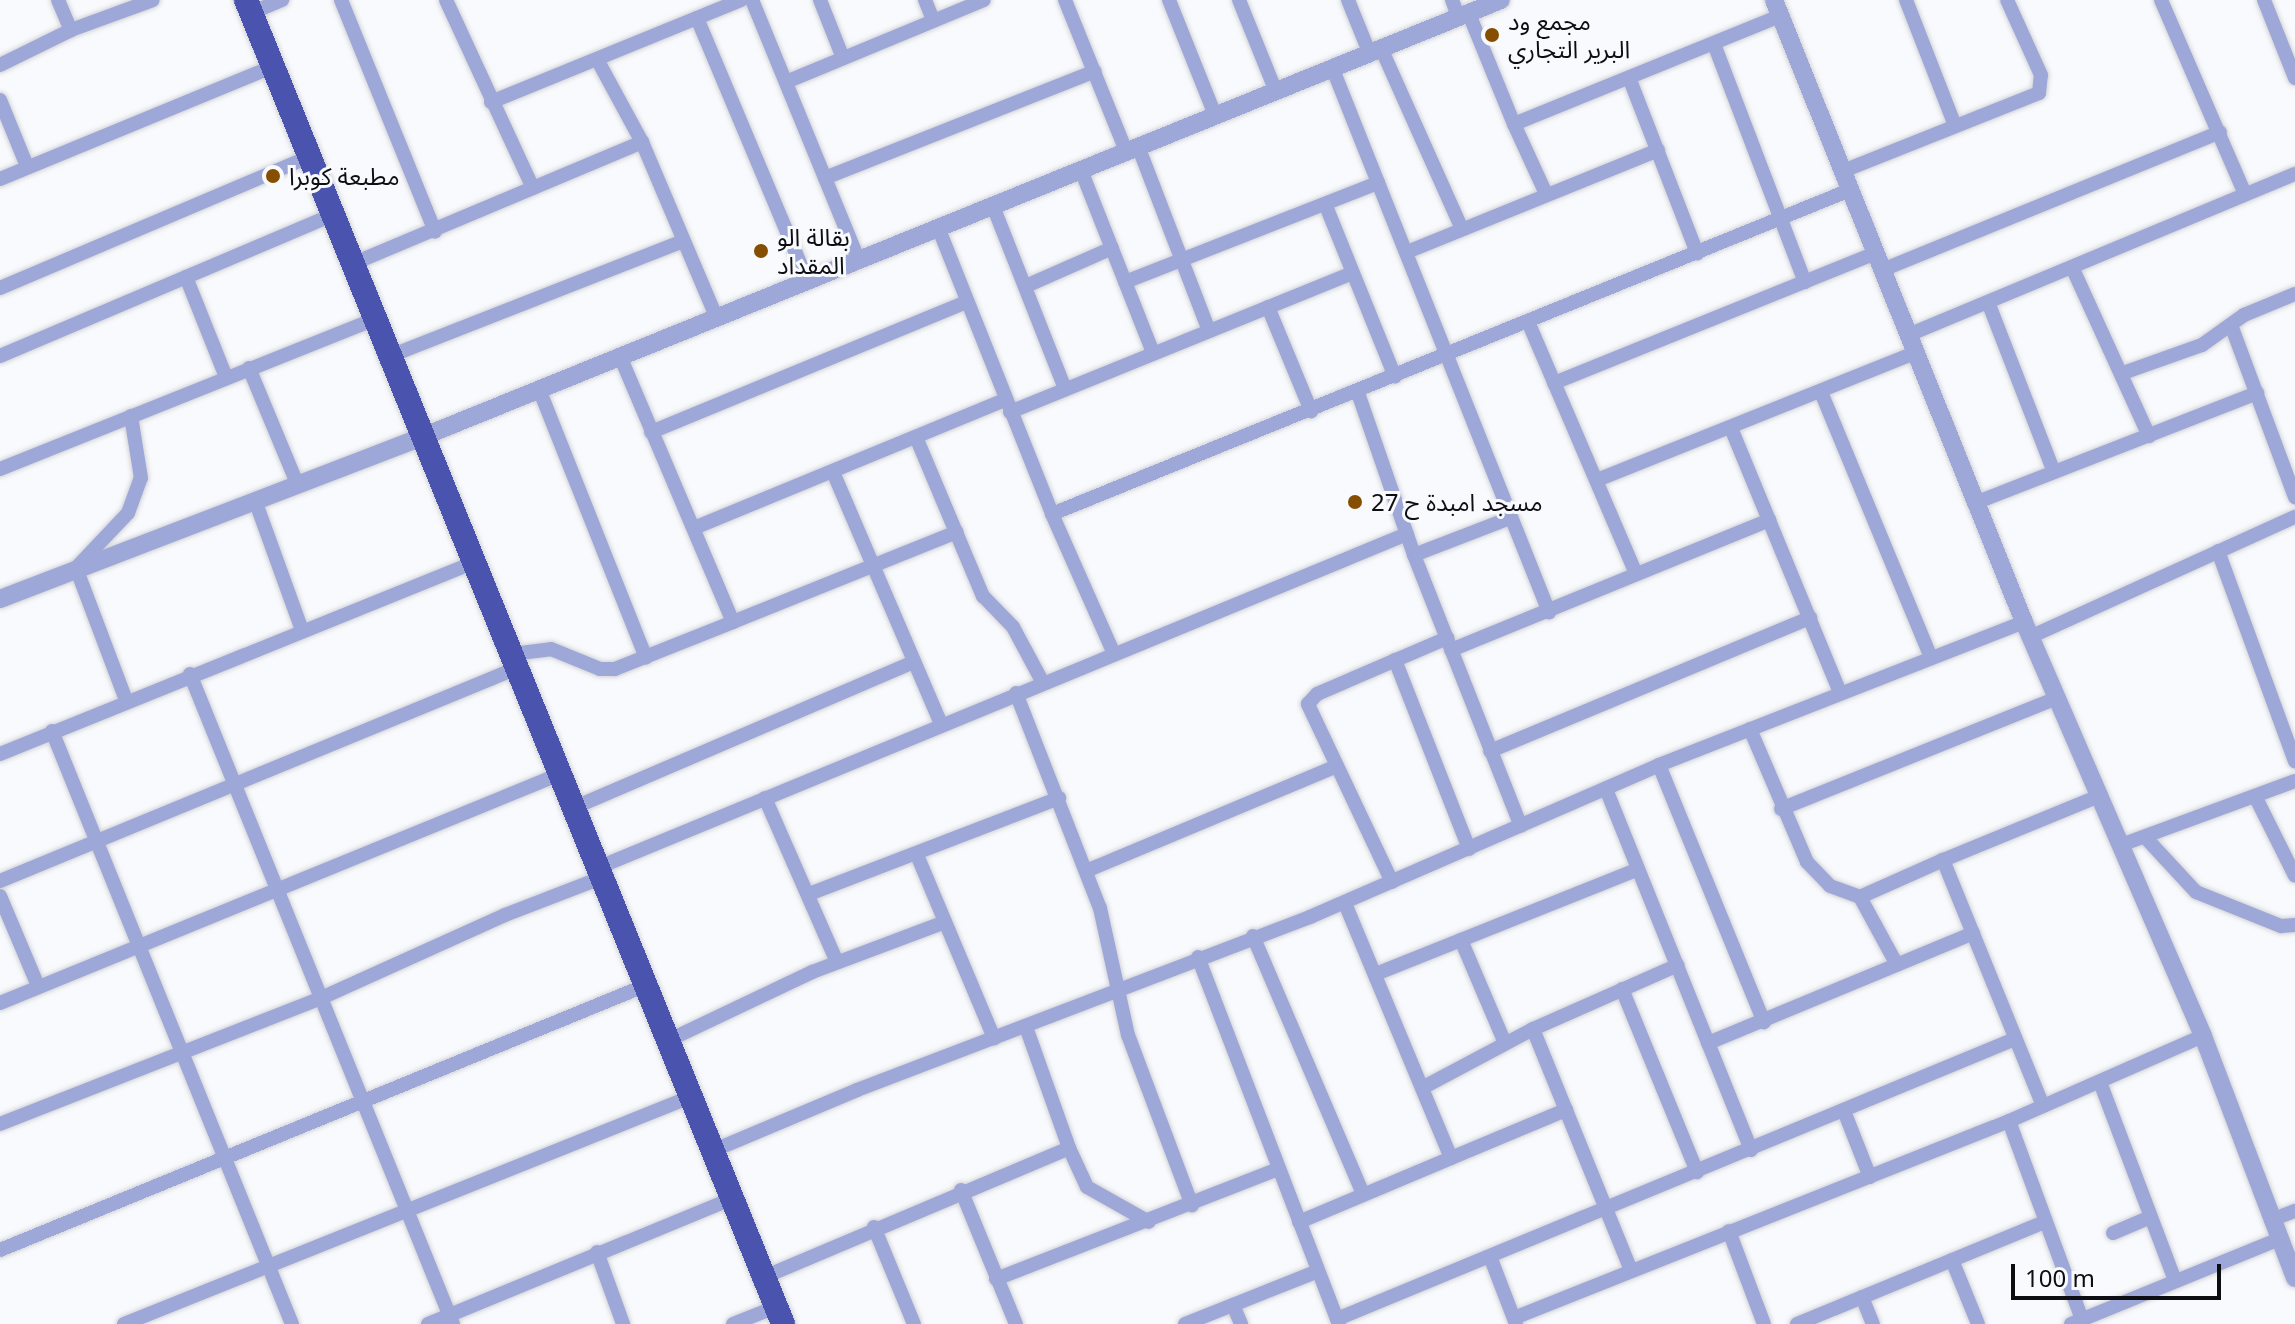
<!DOCTYPE html>
<html>
<head>
<meta charset="utf-8">
<style>
	body { margin:0 }
	#map { position:relative; width:2295px; height:1324px; overflow:hidden; background:#f9fafd; font-family:"Noto Sans","Noto Sans Arabic",sans-serif }
	div>[style] { position:absolute }
	.roads { filter:drop-shadow(0 0 2px #d3d4d8) drop-shadow(0 0 2px #d3d4d8) }
	.minor>* { height:14px; margin:-7px; padding:0 7px; transform-origin:7px; border-radius:7px; background:#9ea8d8 }
	.tertiary>* { height:18px; margin:-9px; padding:0 9px; transform-origin:9px; border-radius:9px; background:#9ea8d8 }
	.trunk>* { height:24px; margin:-12px; padding:0 12px; transform-origin:12px; border-radius:12px; background:#4a53ae }
	.dots>* { width:22px; height:22px; translate:-50% -50%; box-sizing:border-box; border:4px solid #f9fafd; border-radius:50% }
	span { translate:-50% -50%; white-space:nowrap; text-align:center; line-height:1.15; -webkit-text-stroke:6px #f9fafd; paint-order:stroke }
	.poi-label { font-size:24px; color:#0d0e13 }
	.left { translate:0 -50%; text-align:left }
	.scale { position:absolute; left:2011px; top:1264px; width:210px; height:36px; box-sizing:border-box; border:4px solid #0d0e13; border-top:0; padding-left:10px; font-size:24px; line-height:28px; white-space:nowrap; color:#0d0e13; -webkit-text-stroke:6px #f9fafd; paint-order:stroke }
</style>
</head>
<body>
<div id="map">
	<div class="roads">
		<div class="minor">
			<i style="left:58px;top:0;width:33px;rotate:67deg"></i>
			<i style="left:341px;top:0;width:250px;rotate:67.9deg"></i>
			<i style="left:446px;top:0;width:207px;rotate:65.2deg"></i>
			<i style="left:752px;top:0;width:280px;rotate:67.7deg"></i>
			<i style="left:820px;top:0;width:62px;rotate:68.4deg"></i>
			<i style="left:925px;top:0;width:22px;rotate:68deg"></i>
			<i style="left:1065px;top:0;width:163px;rotate:68deg"></i>
			<i style="left:1169px;top:0;width:124px;rotate:68.2deg"></i>
			<i style="left:1239px;top:0;width:96px;rotate:68deg"></i>
			<i style="left:1348px;top:0;width:56px;rotate:68deg"></i>
			<i style="left:1452px;top:0;width:19px;rotate:69deg"></i>
			<i style="left:1906px;top:0;width:135px;rotate:68.7deg"></i>
			<i style="left:2161px;top:0;width:211px;rotate:66.6deg"></i>
			<i style="left:2264px;top:0;width:84px;rotate:68.3deg"></i>
			<i style="left:251px;top:13px;width:34px;rotate:-23deg"></i>
			<i style="left:1469px;top:14px;width:119px;rotate:67.8deg"></i>
			<i style="left:1514px;top:124px;width:287px;rotate:-22.1deg"></i>
			<i style="left:697px;top:18px;width:284px;rotate:67.2deg"></i>
			<i style="left:1714px;top:44px;width:255px;rotate:69.1deg"></i>
			<i style="left:1381px;top:48px;width:198px;rotate:65.9deg"></i>
			<i style="left:598px;top:61px;width:92px;rotate:61.5deg"></i>
			<i style="left:642px;top:142px;width:189px;rotate:67deg"></i>
			<i style="left:0;top:65px;width:79px;rotate:-26.2deg"></i>
			<i style="left:71px;top:30px;width:87px;rotate:-20.1deg"></i>
			<i style="left:1332px;top:67px;width:587px;rotate:68.29deg"></i>
			<i style="left:1630px;top:80px;width:186px;rotate:68.8deg"></i>
			<i style="left:786px;top:82px;width:214px;rotate:-22.5deg"></i>
			<i style="left:0;top:100px;width:71px;rotate:67.8deg"></i>
			<i style="left:491px;top:102px;width:270px;rotate:-22.2deg"></i>
			<i style="left:1514px;top:124px;width:77px;rotate:65.4deg"></i>
			<i style="left:1138px;top:146px;width:198px;rotate:69deg"></i>
			<i style="left:1081px;top:170px;width:197px;rotate:68.5deg"></i>
			<i style="left:1843px;top:171px;width:211px;rotate:-21.7deg"></i>
			<i style="left:2039px;top:93px;width:18px;rotate:-84deg"></i>
			<i style="left:2041px;top:75px;width:82px;rotate:-114.4deg"></i>
			<i style="left:825px;top:178px;width:290px;rotate:-21.6deg"></i>
			<i style="left:0;top:179px;width:294px;rotate:-22.4deg"></i>
			<i style="left:993px;top:206px;width:197px;rotate:68.5deg"></i>
			<i style="left:1326px;top:206px;width:184px;rotate:68deg"></i>
			<i style="left:938px;top:227px;width:309px;rotate:68.3deg"></i>
			<i style="left:1052px;top:514px;width:153px;rotate:66.1deg"></i>
			<i style="left:1407px;top:252px;width:271px;rotate:-22.1deg"></i>
			<i style="left:352px;top:264px;width:315px;rotate:-22.8deg"></i>
			<i style="left:2072px;top:267px;width:186px;rotate:65.5deg"></i>
			<i style="left:1882px;top:270px;width:365px;rotate:-22.2deg"></i>
			<i style="left:186px;top:277px;width:108px;rotate:68.2deg"></i>
			<i style="left:1125px;top:282px;width:272px;rotate:-21.4deg"></i>
			<i style="left:1026px;top:286px;width:94px;rotate:-23.8deg"></i>
			<i style="left:0;top:288px;width:335px;rotate:-23deg"></i>
			<i style="left:1988px;top:302px;width:182px;rotate:68.8deg"></i>
			<i style="left:1268px;top:307px;width:113px;rotate:67.5deg"></i>
			<i style="left:1529px;top:324px;width:272px;rotate:66.8deg"></i>
			<i style="left:2231px;top:325px;width:184px;rotate:69.6deg"></i>
			<i style="left:1908px;top:335px;width:419px;rotate:-22.6deg"></i>
			<i style="left:0;top:356px;width:361px;rotate:-23deg"></i>
			<i style="left:390px;top:356px;width:315px;rotate:-21.4deg"></i>
			<i style="left:620px;top:356px;width:289px;rotate:67deg"></i>
			<i style="left:733px;top:622px;width:241px;rotate:-21.9deg"></i>
			<i style="left:249px;top:368px;width:128px;rotate:67.4deg"></i>
			<i style="left:2123px;top:373px;width:84px;rotate:-19.5deg"></i>
			<i style="left:2202px;top:345px;width:52px;rotate:-35.5deg"></i>
			<i style="left:2244px;top:315px;width:55px;rotate:-22.4deg"></i>
			<i style="left:1554px;top:383px;width:346px;rotate:-22deg"></i>
			<i style="left:539px;top:389px;width:289px;rotate:68.3deg"></i>
			<i style="left:1821px;top:392px;width:288px;rotate:67.5deg"></i>
			<i style="left:1358px;top:393px;width:171px;rotate:70.9deg"></i>
			<i style="left:1414px;top:555px;width:291px;rotate:68.5deg"></i>
			<i style="left:1010px;top:412px;width:369px;rotate:-22.1deg"></i>
			<i style="left:1731px;top:428px;width:287px;rotate:67.6deg"></i>
			<i style="left:651px;top:432px;width:342px;rotate:-22.4deg"></i>
			<i style="left:916px;top:437px;width:173px;rotate:67.2deg"></i>
			<i style="left:983px;top:596px;width:43px;rotate:45.9deg"></i>
			<i style="left:1013px;top:627px;width:64px;rotate:61.8deg"></i>
			<i style="left:0;top:469px;width:404px;rotate:-21.8deg"></i>
			<i style="left:833px;top:472px;width:274px;rotate:66.8deg"></i>
			<i style="left:1597px;top:480px;width:342px;rotate:-21.8deg"></i>
			<i style="left:256px;top:503px;width:135px;rotate:70.1deg"></i>
			<i style="left:1975px;top:503px;width:303px;rotate:-21.3deg"></i>
			<i style="left:1052px;top:514px;width:861px;rotate:-22.1deg"></i>
			<i style="left:694px;top:528px;width:336px;rotate:-22.4deg"></i>
			<i style="left:2218px;top:551px;width:224px;rotate:69.9deg"></i>
			<i style="left:1414px;top:555px;width:103px;rotate:-21.1deg"></i>
			<i style="left:2030px;top:637px;width:291px;rotate:-24.4deg"></i>
			<i style="left:1451px;top:650px;width:344px;rotate:-22.2deg"></i>
			<i style="left:512px;top:654px;width:39px;rotate:-7deg"></i>
			<i style="left:551px;top:649px;width:53px;rotate:22.2deg"></i>
			<i style="left:600px;top:669px;width:15px"></i>
			<i style="left:615px;top:669px;width:127px;rotate:-21.7deg"></i>
			<i style="left:1395px;top:660px;width:203px;rotate:68.6deg"></i>
			<i style="left:190px;top:674px;width:701px;rotate:67.97deg"></i>
			<i style="left:1016px;top:693px;width:231px;rotate:68.7deg"></i>
			<i style="left:1100px;top:908px;width:130px;rotate:77.6deg"></i>
			<i style="left:1128px;top:1035px;width:182px;rotate:69.4deg"></i>
			<i style="left:126px;top:700px;width:141px;rotate:-110.7deg"></i>
			<i style="left:76px;top:568px;width:76px;rotate:-46.6deg"></i>
			<i style="left:128px;top:513px;width:37px;rotate:-70deg"></i>
			<i style="left:141px;top:478px;width:63px;rotate:-99.2deg"></i>
			<i style="left:1750px;top:729px;width:145px;rotate:66.8deg"></i>
			<i style="left:1807px;top:862px;width:33px;rotate:46deg"></i>
			<i style="left:1830px;top:886px;width:32px;rotate:20deg"></i>
			<i style="left:1860px;top:897px;width:91px;rotate:-24deg"></i>
			<i style="left:52px;top:731px;width:640px;rotate:67.97deg"></i>
			<i style="left:1490px;top:751px;width:347px;rotate:-22.6deg"></i>
			<i style="left:0;top:754px;width:512px;rotate:-22.01deg"></i>
			<i style="left:1659px;top:765px;width:278px;rotate:67.8deg"></i>
			<i style="left:1606px;top:789px;width:389px;rotate:68.1deg"></i>
			<i style="left:2255px;top:796px;width:89px;rotate:63.4deg"></i>
			<i style="left:765px;top:798px;width:179px;rotate:66.3deg"></i>
			<i style="left:573px;top:808px;width:371px;rotate:-23.2deg"></i>
			<i style="left:1781px;top:809px;width:297px;rotate:-21.9deg"></i>
			<i style="left:2145px;top:837px;width:75px;rotate:47.2deg"></i>
			<i style="left:2196px;top:892px;width:92px;rotate:21.8deg"></i>
			<i style="left:2281px;top:926px;width:14px;rotate:-4deg"></i>
			<i style="left:2121px;top:845px;width:185px;rotate:-20.2deg"></i>
			<i style="left:917px;top:855px;width:199px;rotate:67.2deg"></i>
			<i style="left:597px;top:868px;width:876px;rotate:-22.41deg"></i>
			<i style="left:1086px;top:871px;width:272px;rotate:-22.7deg"></i>
			<i style="left:0;top:881px;width:559px;rotate:-22.39deg"></i>
			<i style="left:1392px;top:882px;width:197px;rotate:-115.3deg"></i>
			<i style="left:1308px;top:704px;width:13px;rotate:-48deg"></i>
			<i style="left:1317px;top:694px;width:142px;rotate:-23.3deg"></i>
			<i style="left:809px;top:894px;width:268px;rotate:-21deg"></i>
			<i style="left:0;top:896px;width:98px;rotate:67.1deg"></i>
			<i style="left:1860px;top:897px;width:77px;rotate:61.4deg"></i>
			<i style="left:1253px;top:936px;width:280px;rotate:66.9deg"></i>
			<i style="left:1461px;top:940px;width:112px;rotate:66.9deg"></i>
			<i style="left:1198px;top:957px;width:393px;rotate:69deg"></i>
			<i style="left:1376px;top:974px;width:282px;rotate:-21.8deg"></i>
			<i style="left:1622px;top:989px;width:198px;rotate:67.7deg"></i>
			<i style="left:0;top:1003px;width:605px;rotate:-22.24deg"></i>
			<i style="left:1026px;top:1027px;width:128px;rotate:70.4deg"></i>
			<i style="left:1533px;top:1029px;width:260px;rotate:67.9deg"></i>
			<i style="left:667px;top:1041px;width:161px;rotate:-25.4deg"></i>
			<i style="left:812px;top:972px;width:142px;rotate:-20.6deg"></i>
			<i style="left:1708px;top:1043px;width:287px;rotate:-22.5deg"></i>
			<i style="left:2100px;top:1082px;width:213px;rotate:69.3deg"></i>
			<i style="left:1422px;top:1088px;width:126px;rotate:-28deg"></i>
			<i style="left:1533px;top:1029px;width:158px;rotate:-23.8deg"></i>
			<i style="left:2043px;top:1106px;width:266px;rotate:-112.1deg"></i>
			<i style="left:1943px;top:860px;width:169px;rotate:-22.3deg"></i>
			<i style="left:1844px;top:1111px;width:71px;rotate:68.5deg"></i>
			<i style="left:2009px;top:1121px;width:211px;rotate:69.8deg"></i>
			<i style="left:0;top:1124px;width:343px;rotate:-21.4deg"></i>
			<i style="left:319px;top:999px;width:204px;rotate:-24.3deg"></i>
			<i style="left:505px;top:915px;width:103px;rotate:-21.1deg"></i>
			<i style="left:712px;top:1151px;width:157px;rotate:-22.8deg"></i>
			<i style="left:857px;top:1090px;width:485px;rotate:-20.9deg"></i>
			<i style="left:1310px;top:917px;width:381px;rotate:-23.5deg"></i>
			<i style="left:1659px;top:765px;width:392px;rotate:-21.4deg"></i>
			<i style="left:1451px;top:1158px;width:125px;rotate:-22.7deg"></i>
			<i style="left:961px;top:1190px;width:145px;rotate:67.7deg"></i>
			<i style="left:2271px;top:1220px;width:26px;rotate:-21deg"></i>
			<i style="left:1299px;top:1222px;width:165px;rotate:-22.8deg"></i>
			<i style="left:1451px;top:1158px;width:276px;rotate:-112.6deg"></i>
			<i style="left:874px;top:1227px;width:105px;rotate:67.6deg"></i>
			<i style="left:1729px;top:1231px;width:99px;rotate:69.4deg"></i>
			<i style="left:2113px;top:1233px;width:39px;rotate:-23deg"></i>
			<i style="left:0;top:1250px;width:696px;rotate:-22.29deg"></i>
			<i style="left:597px;top:1252px;width:77px;rotate:70.1deg"></i>
			<i style="left:1491px;top:1259px;width:70px;rotate:69deg"></i>
			<i style="left:1952px;top:1260px;width:69px;rotate:67.9deg"></i>
			<i style="left:764px;top:1277px;width:331px;rotate:-22.9deg"></i>
			<i style="left:1069px;top:1148px;width:43px;rotate:65.2deg"></i>
			<i style="left:1087px;top:1187px;width:71px;rotate:29.4deg"></i>
			<i style="left:996px;top:1279px;width:303px;rotate:-21.3deg"></i>
			<i style="left:1862px;top:1297px;width:29px;rotate:68deg"></i>
			<i style="left:1233px;top:1305px;width:21px;rotate:67deg"></i>
			<i style="left:1514px;top:1318px;width:533px;rotate:-21.7deg"></i>
			<i style="left:2009px;top:1121px;width:212px;rotate:-23.7deg"></i>
			<i style="left:1337px;top:1319px;width:734px;rotate:-22.44deg"></i>
			<i style="left:124px;top:1324px;width:610px;rotate:-21.85deg"></i>
			<i style="left:428px;top:1324px;width:329px;rotate:-22.4deg"></i>
			<i style="left:733px;top:1324px;width:46px;rotate:-21.6deg"></i>
			<i style="left:1185px;top:1324px;width:143px;rotate:-21.7deg"></i>
			<i style="left:1797px;top:1324px;width:267px;rotate:-22.4deg"></i>
			<i style="left:2071px;top:1324px;width:225px;rotate:-22.2deg"></i>
		</div>
		<div class="tertiary">
			<i style="left:1774px;top:0;width:670px;rotate:68.1deg"></i>
			<i style="left:2024px;top:622px;width:451px;rotate:66.6deg"></i>
			<i style="left:2203px;top:1036px;width:259px;rotate:69.2deg"></i>
			<i style="left:0;top:599px;width:452px;rotate:-21deg"></i>
			<i style="left:422px;top:437px;width:1164px;rotate:-22.05deg"></i>
		</div>
		<div class="trunk">
			<i style="left:246px;top:0;width:1429px;rotate:67.92deg"></i>
		</div>
	</div>
	<div class="dots">
		<i style="left:1492px;top:35px;background:#854e00"></i>
		<i style="left:273px;top:176px;background:#854e00"></i>
		<i style="left:761px;top:251px;background:#854e00"></i>
		<i style="left:1355px;top:502px;background:#854e00"></i>
	</div>
	<div class="poi-label">
		<span class="left" style="left:1508px;top:35px">مجمع ود<br>البرير التجاري</span>
		<span class="left" style="left:289px;top:176px">مطبعة كوبرا</span>
		<span class="left" style="left:777px;top:251px">بقالة الو<br>المقداد</span>
		<span class="left" style="left:1371px;top:502px">مسجد امبدة ح 27</span>
	</div>
	<div class="scale">100 m</div>
</div>
</body>
</html>
